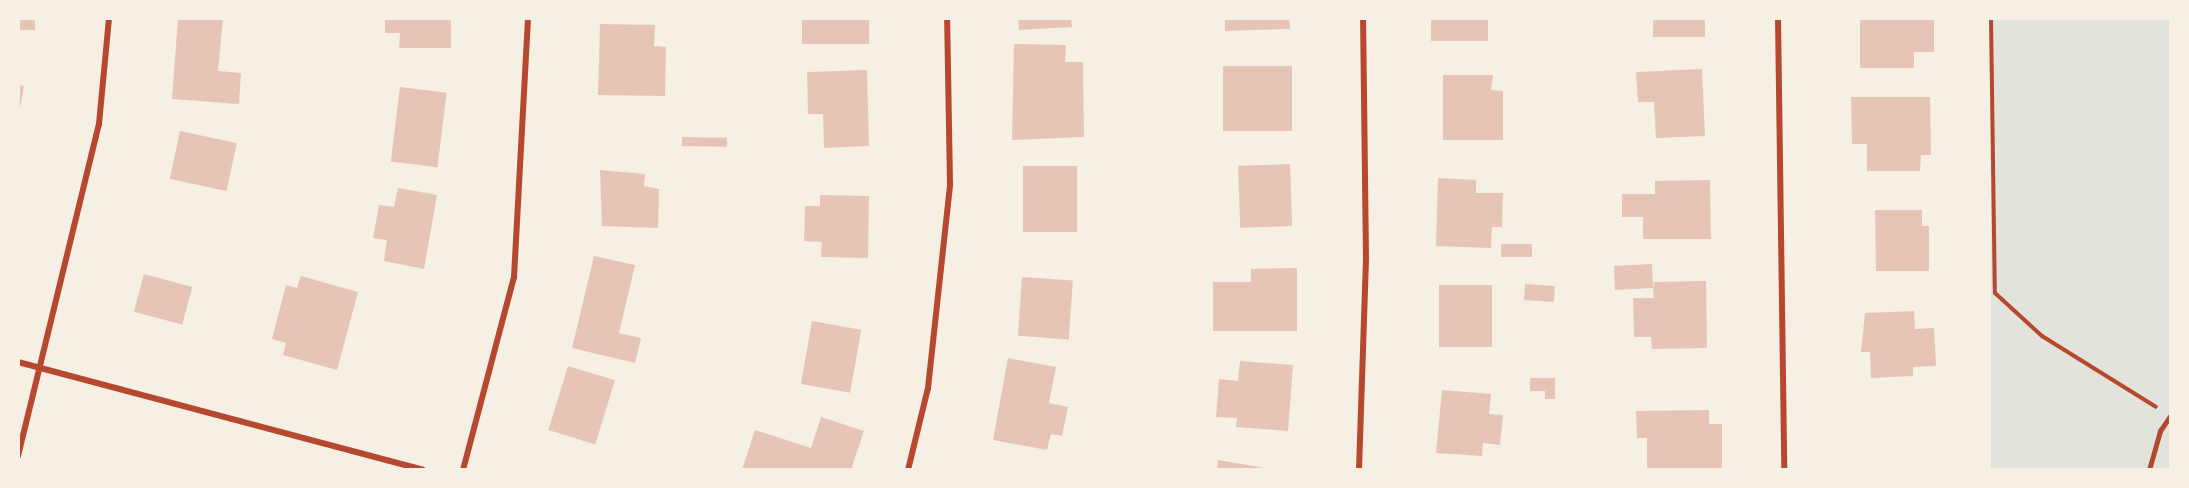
<!DOCTYPE html>
<html>
<head>
<meta charset="utf-8">
<style>
	body { margin:0 }
	#map { position:relative; width:2189px; height:488px; overflow:hidden; background:#f6efe4; font-family:"Noto Sans",sans-serif }
	div>[style] { position:absolute }
	.green>* { inset:0; background:#e2e4dc; transform-origin:0 0 }
	.building>* { inset:0; background:#e6c5b7; transform-origin:0 0 }
	.path>* { height:4px; margin:-2px; padding:0 2px; transform-origin:2px; border-radius:2px; background:#b5482f }
	.service>* { height:4.5px; margin:-2.25px; padding:0 2.25px; transform-origin:2.25px; border-radius:2.25px; background:#b5482f }
	.minor>* { height:6px; margin:-3px; padding:0 3px; transform-origin:3px; border-radius:3px; background:#b5482f }
	span { translate:-50% -50%; white-space:nowrap; text-align:center; line-height:1.15; -webkit-text-stroke:4.5px #f6efe4; paint-order:stroke }
	.frame { position:absolute; inset:0; border:20px solid #f6efe4; pointer-events:none }
</style>
</head>
<body>
<div id="map">
	<div class="green">
		<i style="left:1991px;top:18px;width:180px;height:452px"></i>
	</div>
	<div class="building">
		<i style="left:18px;top:18px;width:17px;height:12px"></i>
		<i style="clip-path:polygon(178px 18px,223px 18px,218px 71px,241px 73px,239px 104px,172px 99px)"></i>
		<i style="clip-path:polygon(385px 18px,451px 18px,451px 48px,399px 48px,400px 33px,385px 33px)"></i>
		<i style="left:802px;top:18px;width:67px;height:26px"></i>
		<i style="clip-path:polygon(1018px 18px,1071px 18px,1072px 27px,1019px 30px)"></i>
		<i style="clip-path:polygon(1225px 18px,1289px 18px,1290px 29px,1225px 31px)"></i>
		<i style="left:1431px;top:18px;width:57px;height:23px"></i>
		<i style="left:1653px;top:18px;width:52px;height:19px"></i>
		<i style="clip-path:polygon(1860px 18px,1934px 18px,1934px 52px,1914px 52px,1914px 68px,1860px 68px)"></i>
		<i style="clip-path:polygon(600px 24px,655px 25px,654px 46px,666px 47px,665px 96px,598px 95px)"></i>
		<i style="clip-path:polygon(1014px 44px,1066px 45px,1065px 62px,1083px 62px,1084px 137px,1012px 140px)"></i>
		<i style="left:1223px;top:66px;width:69px;height:65px"></i>
		<i style="clip-path:polygon(1702px 69px,1705px 136px,1656px 138px,1654px 102px,1638px 102px,1636px 72px)"></i>
		<i style="clip-path:polygon(867px 70px,869px 146px,824px 148px,823px 114px,808px 114px,807px 72px)"></i>
		<i style="clip-path:polygon(1443px 75px,1493px 75px,1491px 90px,1503px 91px,1503px 140px,1443px 140px)"></i>
		<i style="clip-path:polygon(18px 85px,24px 86px,19px 115px,18px 115px)"></i>
		<i style="left:400px;top:87px;width:47px;height:75px;rotate:7deg"></i>
		<i style="clip-path:polygon(1851px 97px,1930px 97px,1931px 155px,1921px 155px,1920px 171px,1867px 171px,1867px 144px,1852px 144px)"></i>
		<i style="left:180px;top:131px;width:58px;height:49px;rotate:12deg"></i>
		<i style="left:682px;top:137px;width:45px;height:9px;rotate:1deg"></i>
		<i style="left:1290px;top:164px;width:62px;height:52px;rotate:88deg"></i>
		<i style="left:1023px;top:166px;width:54px;height:66px"></i>
		<i style="clip-path:polygon(600px 170px,645px 174px,644px 186px,659px 189px,658px 228px,602px 226px)"></i>
		<i style="clip-path:polygon(1438px 178px,1476px 180px,1476px 193px,1503px 193px,1502px 227px,1492px 227px,1491px 248px,1436px 246px)"></i>
		<i style="clip-path:polygon(1710px 180px,1711px 239px,1643px 239px,1643px 217px,1622px 217px,1622px 194px,1655px 194px,1655px 181px)"></i>
		<i style="clip-path:polygon(398px 188px,437px 195px,424px 269px,384px 261px,387px 240px,373px 238px,379px 205px,394px 207px)"></i>
		<i style="clip-path:polygon(820px 195px,869px 196px,868px 258px,821px 257px,822px 242px,804px 241px,805px 206px,820px 206px)"></i>
		<i style="clip-path:polygon(1875px 210px,1922px 210px,1922px 226px,1929px 226px,1929px 271px,1876px 271px)"></i>
		<i style="left:1501px;top:244px;width:31px;height:13px"></i>
		<i style="clip-path:polygon(594px 256px,635px 265px,619px 333px,641px 338px,635px 363px,572px 348px)"></i>
		<i style="clip-path:polygon(1652px 264px,1653px 288px,1654px 282px,1706px 281px,1707px 348px,1652px 349px,1651px 337px,1634px 337px,1633px 298px,1654px 298px,1653px 288px,1615px 290px,1614px 266px)"></i>
		<i style="clip-path:polygon(1297px 268px,1297px 331px,1213px 331px,1213px 282px,1251px 282px,1251px 269px)"></i>
		<i style="left:144px;top:274px;width:50px;height:39px;rotate:15deg"></i>
		<i style="clip-path:polygon(301px 276px,358px 292px,337px 370px,283px 355px,286px 343px,272px 339px,286px 285px,297px 288px)"></i>
		<i style="left:1022px;top:277px;width:51px;height:59px;rotate:4deg"></i>
		<i style="left:1525px;top:284px;width:30px;height:16px;rotate:4deg"></i>
		<i style="left:1439px;top:285px;width:53px;height:62px"></i>
		<i style="clip-path:polygon(1914px 311px,1915px 329px,1934px 328px,1936px 366px,1913px 367px,1913px 376px,1871px 378px,1870px 352px,1861px 352px,1865px 313px)"></i>
		<i style="left:812px;top:321px;width:50px;height:64px;rotate:10deg"></i>
		<i style="clip-path:polygon(1008px 358px,1056px 367px,1049px 403px,1068px 407px,1062px 436px,1051px 434px,1047px 450px,993px 440px)"></i>
		<i style="clip-path:polygon(1240px 361px,1293px 365px,1288px 431px,1236px 427px,1237px 418px,1216px 417px,1219px 379px,1238px 381px)"></i>
		<i style="left:568px;top:366px;width:49px;height:67px;rotate:17deg"></i>
		<i style="clip-path:polygon(1530px 378px,1555px 378px,1555px 399px,1545px 399px,1545px 391px,1530px 391px)"></i>
		<i style="clip-path:polygon(1442px 390px,1491px 394px,1489px 414px,1503px 415px,1500px 445px,1483px 443px,1482px 456px,1436px 453px)"></i>
		<i style="clip-path:polygon(1709px 410px,1709px 424px,1722px 424px,1722px 470px,1647px 470px,1647px 438px,1637px 438px,1636px 411px)"></i>
		<i style="clip-path:polygon(821px 417px,864px 431px,851px 470px,742px 470px,755px 430px,811px 448px)"></i>
		<i style="clip-path:polygon(1218px 460px,1271px 469px,1271px 470px,1217px 470px)"></i>
	</div>
	<div class="path">
		<i style="left:1991px;top:18px;width:275px;rotate:89.2deg"></i>
		<i style="left:1995px;top:293px;width:64px;rotate:42.5deg"></i>
		<i style="left:2042px;top:336px;width:134px;rotate:31.9deg"></i>
	</div>
	<div class="service">
		<i style="left:2149px;top:470px;width:41px;rotate:-74.2deg"></i>
		<i style="left:2160px;top:431px;width:18px;rotate:-56deg"></i>
	</div>
	<div class="minor">
		<i style="left:1778px;top:18px;width:452px;rotate:89.2deg"></i>
		<i style="left:18px;top:362px;width:419px;rotate:14.9deg"></i>
		<i style="left:18px;top:456px;width:342px;rotate:-76.3deg"></i>
		<i style="left:99px;top:124px;width:106px;rotate:-84.6deg"></i>
		<i style="left:463px;top:470px;width:200px;rotate:-75.2deg"></i>
		<i style="left:514px;top:277px;width:259px;rotate:-86.9deg"></i>
		<i style="left:908px;top:470px;width:84px;rotate:-76.3deg"></i>
		<i style="left:928px;top:388px;width:205px;rotate:-83.8deg"></i>
		<i style="left:950px;top:184px;width:166px;rotate:-91deg"></i>
		<i style="left:1359px;top:470px;width:211px;rotate:-88.1deg"></i>
		<i style="left:1366px;top:259px;width:241px;rotate:-90.7deg"></i>
	</div>
	<div class="frame"></div>
</div>
</body>
</html>
